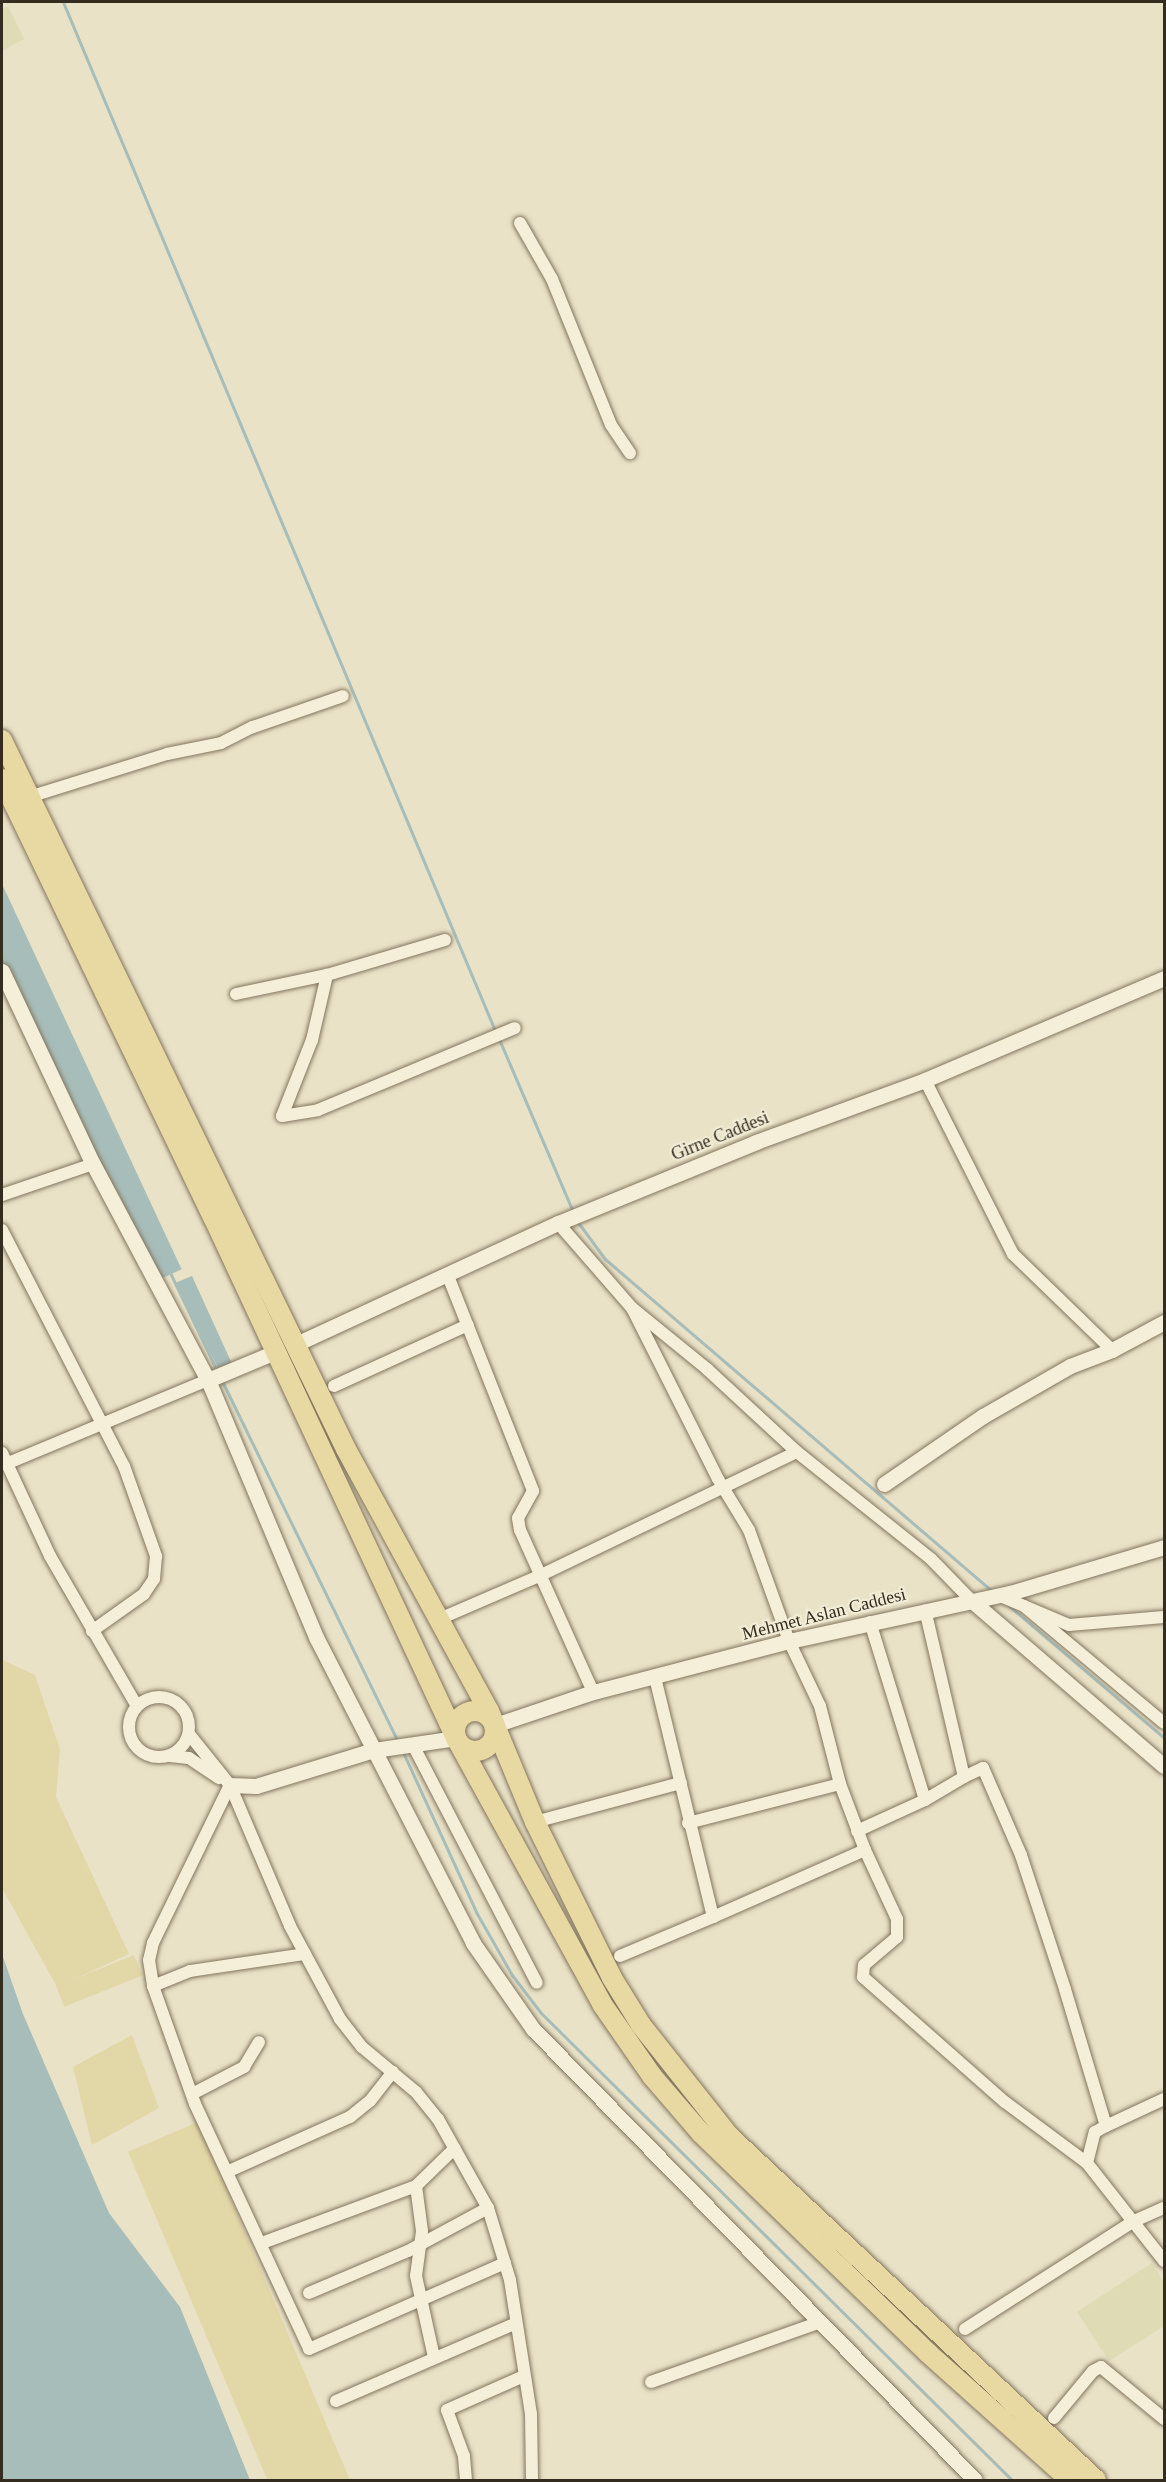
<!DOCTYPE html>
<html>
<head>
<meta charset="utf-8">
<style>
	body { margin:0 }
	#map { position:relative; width:1166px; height:2482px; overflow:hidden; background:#e9e2c7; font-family:Georgia,serif }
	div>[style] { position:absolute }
	.farmland>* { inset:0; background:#dedbb5 }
	.sand>* { inset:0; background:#e2d7a7; transform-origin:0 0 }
	.water>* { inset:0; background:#a7bdb9; transform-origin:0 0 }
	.stream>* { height:3px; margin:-1.5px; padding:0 1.5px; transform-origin:1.5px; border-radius:1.5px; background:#a7bdb9 }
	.roads { filter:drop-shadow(0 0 2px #83755e) drop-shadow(0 0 2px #83755e) }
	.minor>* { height:12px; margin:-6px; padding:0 6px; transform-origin:6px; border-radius:6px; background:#f5efd9 }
	.minor>.ring { margin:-6px; padding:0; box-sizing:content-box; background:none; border:12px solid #f5efd9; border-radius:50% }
	.tertiary>* { height:15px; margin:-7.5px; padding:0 7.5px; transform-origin:7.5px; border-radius:7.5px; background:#f5efd9 }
	.primary>* { height:20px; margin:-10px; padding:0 10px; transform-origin:10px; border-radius:10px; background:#e8d9a3 }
	.primary>.ring { margin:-10px; padding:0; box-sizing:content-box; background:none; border:20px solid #e8d9a3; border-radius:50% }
	span { translate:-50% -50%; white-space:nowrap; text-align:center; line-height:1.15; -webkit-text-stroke:4.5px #f1ecd5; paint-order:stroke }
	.street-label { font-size:18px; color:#352c20 }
	.frame { position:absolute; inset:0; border:3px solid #352c20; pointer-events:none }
</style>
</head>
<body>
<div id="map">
	<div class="farmland">
		<i style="clip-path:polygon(8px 6px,24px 39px,2px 51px,2px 9px)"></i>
		<i style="clip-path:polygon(1152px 2263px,1164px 2282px,1164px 2326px,1109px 2361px,1077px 2312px)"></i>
	</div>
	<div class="sand">
		<i style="clip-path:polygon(2px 1660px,35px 1675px,60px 1749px,56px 1797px,129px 1954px,57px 1987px,2px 1888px)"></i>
		<i style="left:134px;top:1955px;width:22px;height:84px;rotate:68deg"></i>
		<i style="clip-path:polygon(132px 2035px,159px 2108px,92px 2145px,73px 2067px)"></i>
		<i style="left:198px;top:2122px;width:389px;height:76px;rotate:67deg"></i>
	</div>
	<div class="water">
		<i style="left:2px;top:884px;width:425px;height:36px;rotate:65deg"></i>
		<i style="clip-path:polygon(192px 1276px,233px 1366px,220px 1372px,175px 1283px)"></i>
		<i style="clip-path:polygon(2px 1954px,23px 2014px,109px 2213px,180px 2307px,250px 2480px,2px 2480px)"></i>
	</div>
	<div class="stream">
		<i style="left:63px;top:2px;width:1118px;rotate:67.22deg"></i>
		<i style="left:2px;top:922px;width:499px;rotate:64.4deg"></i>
		<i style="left:499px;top:1039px;width:188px;rotate:66.8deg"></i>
		<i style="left:577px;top:1221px;width:47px;rotate:53.6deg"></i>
		<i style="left:605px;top:1259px;width:510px;rotate:40.63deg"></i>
		<i style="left:222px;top:1381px;width:402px;rotate:64deg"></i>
		<i style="left:1008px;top:1605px;width:205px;rotate:40.4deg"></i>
		<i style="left:402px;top:1750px;width:178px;rotate:65.4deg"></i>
		<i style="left:476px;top:1912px;width:73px;rotate:60.3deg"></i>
		<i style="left:512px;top:1975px;width:48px;rotate:52.7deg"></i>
		<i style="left:541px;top:2013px;width:663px;rotate:44.76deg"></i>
	</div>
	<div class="roads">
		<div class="minor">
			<i style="left:520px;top:223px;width:64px;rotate:60.3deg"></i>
			<i style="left:552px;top:279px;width:157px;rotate:68deg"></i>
			<i style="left:611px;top:425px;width:34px;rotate:56deg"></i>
			<i style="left:29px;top:797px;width:145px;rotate:-17.3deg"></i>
			<i style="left:167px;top:754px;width:55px;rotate:-11.5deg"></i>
			<i style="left:221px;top:743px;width:36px;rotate:-27deg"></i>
			<i style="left:253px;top:727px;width:95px;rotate:-19deg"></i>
			<i style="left:236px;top:994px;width:93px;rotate:-11.8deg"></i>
			<i style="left:327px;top:975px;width:123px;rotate:-16.5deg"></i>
			<i style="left:925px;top:1080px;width:195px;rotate:63.2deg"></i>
			<i style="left:1013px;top:1254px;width:138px;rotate:44.1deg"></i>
			<i style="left:282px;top:1116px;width:36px;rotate:-9deg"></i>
			<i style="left:318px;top:1110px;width:213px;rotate:-22.6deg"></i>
			<i style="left:282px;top:1116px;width:82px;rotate:-68.5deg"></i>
			<i style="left:312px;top:1040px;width:67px;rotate:-77deg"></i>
			<i style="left:2px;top:1195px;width:96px;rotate:-18.8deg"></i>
			<i style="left:558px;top:1223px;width:113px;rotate:49deg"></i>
			<i style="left:632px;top:1308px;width:97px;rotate:39.1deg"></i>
			<i style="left:707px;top:1369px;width:122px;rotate:42.7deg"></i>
			<i style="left:797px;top:1452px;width:171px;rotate:38.6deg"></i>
			<i style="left:931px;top:1559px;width:59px;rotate:45.7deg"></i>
			<i style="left:2px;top:1230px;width:266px;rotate:62.7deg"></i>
			<i style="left:124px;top:1466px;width:96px;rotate:70.4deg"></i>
			<i style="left:156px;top:1556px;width:23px;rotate:95deg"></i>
			<i style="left:154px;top:1579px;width:18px;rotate:124deg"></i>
			<i style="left:144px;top:1594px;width:64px;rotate:144.6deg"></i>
			<i style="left:448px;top:1276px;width:231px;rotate:68.4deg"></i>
			<i style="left:533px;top:1491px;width:31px;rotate:119deg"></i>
			<i style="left:518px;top:1518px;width:12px;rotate:81deg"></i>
			<i style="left:520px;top:1530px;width:178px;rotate:65.7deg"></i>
			<i style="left:632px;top:1308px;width:191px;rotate:63.3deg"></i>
			<i style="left:718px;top:1479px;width:60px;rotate:58.7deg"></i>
			<i style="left:749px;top:1530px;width:118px;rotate:70.2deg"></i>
			<i style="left:789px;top:1641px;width:72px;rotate:64.5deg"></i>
			<i style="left:820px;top:1706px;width:81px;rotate:75.6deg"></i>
			<i style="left:840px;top:1784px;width:157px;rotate:165.6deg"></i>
			<i style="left:334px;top:1386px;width:147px;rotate:-24.5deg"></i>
			<i style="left:2px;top:1453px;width:114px;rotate:65deg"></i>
			<i style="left:50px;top:1556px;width:173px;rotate:59.9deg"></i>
			<i style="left:6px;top:1464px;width:219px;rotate:-22.6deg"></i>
			<i style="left:998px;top:1595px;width:77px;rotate:22.9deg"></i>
			<i style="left:1069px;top:1625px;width:95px;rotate:-4.8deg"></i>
			<i style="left:1024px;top:1606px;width:182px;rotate:39.9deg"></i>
			<i style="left:437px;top:1620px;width:111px;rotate:-23.3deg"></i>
			<i style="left:539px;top:1576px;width:286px;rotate:-25.7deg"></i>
			<i style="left:870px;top:1622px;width:186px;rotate:72.8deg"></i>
			<i class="ring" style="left:129px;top:1697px;width:48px;height:48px"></i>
			<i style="left:189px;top:1734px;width:65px;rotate:51.2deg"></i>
			<i style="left:230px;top:1785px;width:153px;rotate:66.9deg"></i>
			<i style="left:290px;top:1926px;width:106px;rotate:61.7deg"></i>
			<i style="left:340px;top:2019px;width:36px;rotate:52deg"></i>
			<i style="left:362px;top:2047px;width:70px;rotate:39.8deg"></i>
			<i style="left:416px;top:2092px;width:35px;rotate:51deg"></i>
			<i style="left:438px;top:2119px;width:102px;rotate:60.7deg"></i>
			<i style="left:488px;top:2208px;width:75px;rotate:73deg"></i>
			<i style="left:510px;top:2280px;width:136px;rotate:81.1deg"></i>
			<i style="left:531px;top:2414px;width:66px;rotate:89.1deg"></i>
			<i style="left:413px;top:1745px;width:268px;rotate:62.5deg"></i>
			<i style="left:170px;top:1756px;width:19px;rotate:6deg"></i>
			<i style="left:189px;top:1758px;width:36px;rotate:34deg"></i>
			<i style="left:230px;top:1785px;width:176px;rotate:116deg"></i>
			<i style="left:153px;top:1943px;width:17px;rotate:103deg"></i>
			<i style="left:149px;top:1960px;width:26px;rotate:81deg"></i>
			<i style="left:153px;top:1986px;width:125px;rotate:70.4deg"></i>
			<i style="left:195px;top:2104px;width:270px;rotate:65deg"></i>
			<i style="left:309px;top:2349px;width:214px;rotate:-23.7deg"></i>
			<i style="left:535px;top:1822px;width:151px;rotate:-15deg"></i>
			<i style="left:857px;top:1831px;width:75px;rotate:-24.5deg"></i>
			<i style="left:925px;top:1800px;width:45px;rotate:-30.5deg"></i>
			<i style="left:964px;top:1777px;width:171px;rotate:-103.1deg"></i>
			<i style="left:865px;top:1850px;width:76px;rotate:65.1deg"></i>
			<i style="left:897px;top:1919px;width:18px;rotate:90deg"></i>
			<i style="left:897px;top:1937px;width:43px;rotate:139.7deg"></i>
			<i style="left:864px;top:1965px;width:12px;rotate:95deg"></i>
			<i style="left:863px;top:1977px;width:189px;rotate:41.4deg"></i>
			<i style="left:1005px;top:2102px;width:102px;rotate:36.6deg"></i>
			<i style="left:1087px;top:2163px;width:32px;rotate:-76deg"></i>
			<i style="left:1095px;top:2132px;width:13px;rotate:-29deg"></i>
			<i style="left:1106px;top:2126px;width:143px;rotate:-106.7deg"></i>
			<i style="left:1065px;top:1989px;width:141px;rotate:-108.2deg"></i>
			<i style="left:1021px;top:1855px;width:95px;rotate:-113.6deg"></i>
			<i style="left:983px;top:1768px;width:21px;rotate:155deg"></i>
			<i style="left:713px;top:1917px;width:166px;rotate:-23.8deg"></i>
			<i style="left:865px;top:1850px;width:71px;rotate:-110.7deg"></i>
			<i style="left:620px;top:1956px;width:101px;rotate:-22.8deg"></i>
			<i style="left:713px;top:1917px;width:246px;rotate:-103.6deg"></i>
			<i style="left:153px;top:1986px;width:40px;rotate:-22deg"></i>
			<i style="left:190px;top:1971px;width:116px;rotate:-8.4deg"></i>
			<i style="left:192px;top:2094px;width:59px;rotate:-27.4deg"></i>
			<i style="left:244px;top:2067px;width:29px;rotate:-59deg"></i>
			<i style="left:1106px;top:2126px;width:64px;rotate:-25deg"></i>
			<i style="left:1087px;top:2163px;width:125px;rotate:51.8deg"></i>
			<i style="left:229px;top:2171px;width:133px;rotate:-24.1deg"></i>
			<i style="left:350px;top:2117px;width:26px;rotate:-39deg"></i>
			<i style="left:370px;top:2101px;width:37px;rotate:-52deg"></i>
			<i style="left:416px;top:2186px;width:45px;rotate:82.4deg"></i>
			<i style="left:422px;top:2231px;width:45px;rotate:97.6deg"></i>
			<i style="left:416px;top:2276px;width:83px;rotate:77.5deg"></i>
			<i style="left:262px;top:2243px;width:164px;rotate:-20.3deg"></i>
			<i style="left:416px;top:2186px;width:54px;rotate:-44.3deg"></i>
			<i style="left:309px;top:2293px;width:108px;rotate:-23deg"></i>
			<i style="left:408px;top:2251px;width:91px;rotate:-28.3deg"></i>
			<i style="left:965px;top:2329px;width:198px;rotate:-32.6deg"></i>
			<i style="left:1132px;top:2222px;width:35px;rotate:-24deg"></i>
			<i style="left:651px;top:2382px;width:179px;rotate:-19.5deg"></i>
			<i style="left:336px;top:2401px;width:196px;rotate:-23.4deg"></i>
			<i style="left:1054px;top:2418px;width:61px;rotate:-50.3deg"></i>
			<i style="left:1093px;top:2371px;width:9px;rotate:-27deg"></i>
			<i style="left:1101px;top:2367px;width:82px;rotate:39.5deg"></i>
			<i style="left:466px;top:2480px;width:24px;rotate:-95deg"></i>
			<i style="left:464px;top:2456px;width:49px;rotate:-110.3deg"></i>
			<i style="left:447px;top:2410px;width:84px;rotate:-23.8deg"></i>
		</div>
		<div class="tertiary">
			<i style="left:2px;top:971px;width:213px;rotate:64.8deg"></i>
			<i style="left:93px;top:1164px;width:245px;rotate:62deg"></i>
			<i style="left:208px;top:1380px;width:281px;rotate:67.2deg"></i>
			<i style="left:317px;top:1639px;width:342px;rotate:62.8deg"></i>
			<i style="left:473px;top:1943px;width:105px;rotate:55.1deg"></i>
			<i style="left:533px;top:2029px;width:631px;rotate:45.58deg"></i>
			<i style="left:296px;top:1344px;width:289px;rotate:-24.8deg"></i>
			<i style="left:558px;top:1223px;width:214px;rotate:-22.2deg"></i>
			<i style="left:756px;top:1142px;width:180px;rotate:-20.1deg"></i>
			<i style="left:925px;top:1080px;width:260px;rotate:-23.1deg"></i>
			<i style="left:208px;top:1380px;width:73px;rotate:-22.7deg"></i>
			<i style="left:884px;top:1484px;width:120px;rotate:-34.5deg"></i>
			<i style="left:983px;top:1416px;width:100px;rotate:-29.9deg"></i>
			<i style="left:1070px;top:1366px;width:45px;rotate:-20.9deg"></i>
			<i style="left:1112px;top:1350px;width:59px;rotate:-28.3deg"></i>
			<i style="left:972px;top:1601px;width:253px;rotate:40.7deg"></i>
			<i style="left:495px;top:1725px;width:103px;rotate:-18.6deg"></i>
			<i style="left:593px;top:1692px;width:203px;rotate:-14.6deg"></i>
			<i style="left:789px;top:1641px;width:226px;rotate:-12.3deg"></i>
			<i style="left:1010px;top:1593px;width:161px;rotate:-16.6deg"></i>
			<i style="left:230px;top:1785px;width:26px;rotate:2deg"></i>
			<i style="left:256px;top:1786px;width:123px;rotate:-17deg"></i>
			<i style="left:374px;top:1750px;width:83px;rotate:-8.3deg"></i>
		</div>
		<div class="primary">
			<i style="left:2px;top:740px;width:788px;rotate:64.12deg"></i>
			<i style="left:346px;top:1449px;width:298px;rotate:61.4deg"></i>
			<i style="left:489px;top:1711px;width:120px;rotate:67.5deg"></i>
			<i style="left:535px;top:1822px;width:174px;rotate:63.7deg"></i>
			<i style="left:612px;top:1978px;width:55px;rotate:58.3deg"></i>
			<i style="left:641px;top:2025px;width:142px;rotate:51.6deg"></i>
			<i style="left:729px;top:2136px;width:503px;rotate:43.15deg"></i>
			<i style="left:2px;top:779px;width:488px;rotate:64.3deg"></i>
			<i style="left:214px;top:1219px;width:573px;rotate:65deg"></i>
			<i style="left:456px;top:1738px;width:303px;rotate:61.2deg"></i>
			<i style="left:602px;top:2004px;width:88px;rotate:55.2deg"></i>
			<i style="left:652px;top:2076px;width:75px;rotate:49.3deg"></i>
			<i style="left:701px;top:2133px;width:316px;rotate:44.1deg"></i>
			<i style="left:928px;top:2353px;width:191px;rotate:41.8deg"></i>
			<i class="ring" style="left:455px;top:1711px;width:20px;height:20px"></i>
		</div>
	</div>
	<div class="street-label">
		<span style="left:720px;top:1136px;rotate:-22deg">Girne Caddesi</span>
		<span style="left:824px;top:1614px;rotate:-14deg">Mehmet Aslan Caddesi</span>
	</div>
	<div class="frame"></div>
</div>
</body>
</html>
